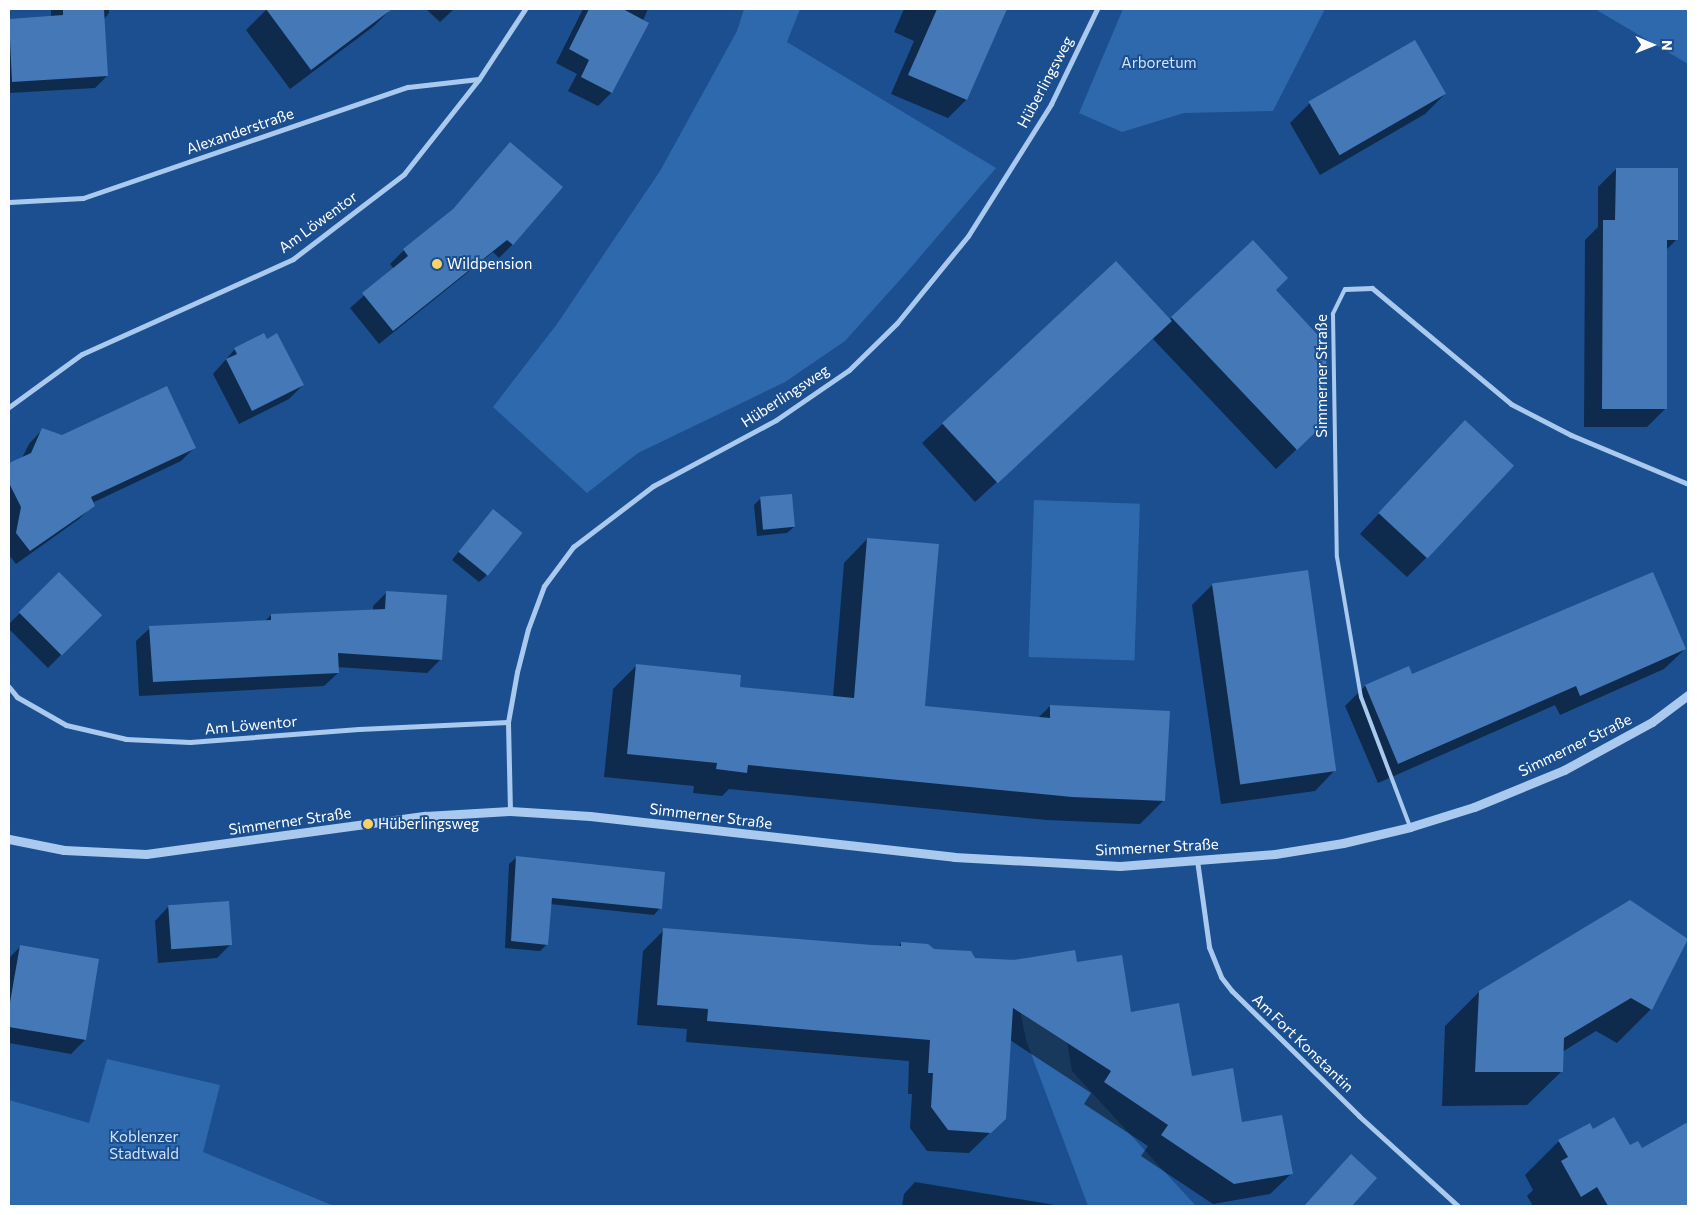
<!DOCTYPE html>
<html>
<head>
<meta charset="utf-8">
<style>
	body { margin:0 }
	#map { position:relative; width:1697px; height:1215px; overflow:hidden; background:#1b4f8f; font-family:Commissioner,sans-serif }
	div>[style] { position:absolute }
	.green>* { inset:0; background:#2e69ad; transform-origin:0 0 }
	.shadow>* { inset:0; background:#0007 }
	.building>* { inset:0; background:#4478b7; transform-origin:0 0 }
	.service>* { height:4px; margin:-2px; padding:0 2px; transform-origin:2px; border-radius:2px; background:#a9c9ee }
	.minor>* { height:5px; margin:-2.5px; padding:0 2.5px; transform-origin:2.5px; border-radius:2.5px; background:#a9c9ee }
	.tertiary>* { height:9px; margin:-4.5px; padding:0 4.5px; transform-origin:4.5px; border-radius:4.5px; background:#a9c9ee }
	.dots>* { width:14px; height:14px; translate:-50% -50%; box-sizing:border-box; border:2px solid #1b4f8f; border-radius:50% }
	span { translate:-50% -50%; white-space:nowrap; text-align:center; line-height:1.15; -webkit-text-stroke:4px #1b4f8f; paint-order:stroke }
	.park-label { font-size:15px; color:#cfe3fa }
	.street-label { font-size:15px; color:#fff }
	.poi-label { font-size:15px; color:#fff }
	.left { translate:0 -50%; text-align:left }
	.frame { position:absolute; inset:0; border:10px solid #fff; pointer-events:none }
	.north { position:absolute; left:1627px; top:20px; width:50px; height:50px; -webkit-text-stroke:4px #1b4f8f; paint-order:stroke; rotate:91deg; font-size:14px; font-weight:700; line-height:20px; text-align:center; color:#fff }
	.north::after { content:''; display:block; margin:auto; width:18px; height:22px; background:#fff; clip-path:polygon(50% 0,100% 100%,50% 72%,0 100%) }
</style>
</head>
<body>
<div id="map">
	<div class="green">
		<i style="clip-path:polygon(744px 9px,800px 9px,787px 42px,996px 168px,907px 272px,845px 341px,785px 382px,638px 453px,587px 493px,493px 407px,557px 324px,660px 171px,737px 31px)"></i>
		<i style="clip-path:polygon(1123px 9px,1325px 9px,1273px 111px,1184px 113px,1122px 132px,1079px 113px)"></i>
		<i style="clip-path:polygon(1595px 9px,1688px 9px,1688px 64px)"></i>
		<i style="left:1034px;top:500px;width:106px;height:157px;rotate:2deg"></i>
		<i style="clip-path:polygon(1029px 958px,1067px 1042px,1072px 1071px,1196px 1206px,1088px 1206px,1026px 1040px,1010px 960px)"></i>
		<i style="clip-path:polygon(107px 1059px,220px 1085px,203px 1152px,334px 1206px,9px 1206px,9px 1100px,89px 1123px)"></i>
	</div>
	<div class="shadow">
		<i style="clip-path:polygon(51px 9px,109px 9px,109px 13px,104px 19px,107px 76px,95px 88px,9px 93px,9px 21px,51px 17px)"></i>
		<i style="clip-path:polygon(267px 9px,391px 9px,374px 26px,290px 89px,246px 30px)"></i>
		<i style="clip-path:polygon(426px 9px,454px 9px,440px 22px)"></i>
		<i style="clip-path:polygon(583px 9px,648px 9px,611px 93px,598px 106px,568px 91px,577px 74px,556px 63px)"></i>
		<i style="clip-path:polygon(904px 9px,1005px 9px,966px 100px,948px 118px,891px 94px,914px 41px,894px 32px)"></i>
		<i style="clip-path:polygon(1445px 94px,1425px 114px,1320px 175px,1290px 123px,1310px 103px)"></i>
		<i style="clip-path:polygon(497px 158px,513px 244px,499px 258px,493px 252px,379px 344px,350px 308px,394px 269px,390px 264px,404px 250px,448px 215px)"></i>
		<i style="clip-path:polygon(1616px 169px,1676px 240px,1666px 250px,1665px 409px,1647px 427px,1584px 427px,1585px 240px,1598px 227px,1598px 187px)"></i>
		<i style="clip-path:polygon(1253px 242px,1274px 290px,1302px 444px,1276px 469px,1153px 339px,975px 502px,922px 443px,1116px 263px,1169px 320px)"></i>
		<i style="clip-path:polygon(267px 340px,303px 385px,289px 399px,239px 424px,213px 374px,235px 349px)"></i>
		<i style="clip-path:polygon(42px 430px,62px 436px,194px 448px,181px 461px,92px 503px,93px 505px,79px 519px,16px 564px,9px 555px,9px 465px,22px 458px,29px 444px)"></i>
		<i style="clip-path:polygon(1445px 442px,1427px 557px,1407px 577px,1360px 534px)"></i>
		<i style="clip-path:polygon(761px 498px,794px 527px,787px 533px,757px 536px,754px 505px)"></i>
		<i style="clip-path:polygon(487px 517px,486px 576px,479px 582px,452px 560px)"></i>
		<i style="clip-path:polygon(867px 539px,924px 707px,1038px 718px,1050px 706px,1164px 800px,1140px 824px,1047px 820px,729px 789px,722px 796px,693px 793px,694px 786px,604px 777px,613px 689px,637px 665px,739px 688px,833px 698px,844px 563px)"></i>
		<i style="clip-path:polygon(59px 574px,100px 615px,48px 668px,9px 629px,9px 624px)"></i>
		<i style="clip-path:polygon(1212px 585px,1335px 770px,1315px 791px,1221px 804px,1192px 605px)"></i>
		<i style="clip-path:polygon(387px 592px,441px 659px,427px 673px,337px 667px,338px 673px,324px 686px,139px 696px,136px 641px,150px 628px,265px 621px,271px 615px,373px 611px,373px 606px)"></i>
		<i style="clip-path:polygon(1685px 649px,1664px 669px,1560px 715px,1555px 705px,1378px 783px,1345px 706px,1365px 686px,1408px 668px,1411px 675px)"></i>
		<i style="clip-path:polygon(516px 858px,660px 908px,654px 915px,550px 904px,547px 944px,540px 951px,505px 948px,509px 864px)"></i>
		<i style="clip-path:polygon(1630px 901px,1687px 940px,1651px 1009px,1617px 1043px,1596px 1031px,1562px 1052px,1562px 1071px,1527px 1105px,1442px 1106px,1445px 1026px,1479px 992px)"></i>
		<i style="clip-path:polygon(168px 907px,231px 944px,217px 958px,158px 963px,155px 921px)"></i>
		<i style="clip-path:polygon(664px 930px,872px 946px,898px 947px,901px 943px,975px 959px,1076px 964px,1130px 1014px,1190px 1077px,1292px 1173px,1270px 1194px,1213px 1204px,1141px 1156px,1148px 1146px,1084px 1104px,1091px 1093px,1010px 1040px,1005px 1118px,969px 1153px,927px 1151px,910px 1128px,912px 1094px,908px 1094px,909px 1061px,686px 1042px,687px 1029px,637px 1025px,643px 951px)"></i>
		<i style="clip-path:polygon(20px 947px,85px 1040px,71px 1054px,9px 1043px,9px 958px)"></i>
		<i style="clip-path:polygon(1688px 1123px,1688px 1206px,1533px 1206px,1527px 1196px,1533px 1190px,1525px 1175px,1559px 1141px,1592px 1131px,1641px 1150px)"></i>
		<i style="clip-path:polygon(915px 1182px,1061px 1206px,902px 1206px,904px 1194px)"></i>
	</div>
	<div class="building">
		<i style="clip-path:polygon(63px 9px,104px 9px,108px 76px,12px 82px,9px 19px,63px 15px)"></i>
		<i style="clip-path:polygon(266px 9px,392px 9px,311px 70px)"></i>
		<i style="clip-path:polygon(589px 9px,623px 9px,649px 23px,612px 93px,581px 77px,589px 60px,569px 49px)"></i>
		<i style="clip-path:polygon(937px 9px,1007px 9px,967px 100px,908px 75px)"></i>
		<i style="left:1415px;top:40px;width:62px;height:123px;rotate:60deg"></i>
		<i style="clip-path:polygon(510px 142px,563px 187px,513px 245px,507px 240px,393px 331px,362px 293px,408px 256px,403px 249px,453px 209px)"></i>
		<i style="clip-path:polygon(1616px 168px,1678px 168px,1678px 240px,1667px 240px,1667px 409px,1602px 409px,1603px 220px,1615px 220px)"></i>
		<i style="clip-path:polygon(1253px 240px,1288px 278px,1276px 290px,1327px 345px,1324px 424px,1297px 450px,1171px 317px)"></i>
		<i style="left:1116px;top:261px;width:82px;height:238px;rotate:47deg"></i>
		<i style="clip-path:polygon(264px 333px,267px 339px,277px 333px,304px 385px,252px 411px,226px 359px,237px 354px,234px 348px)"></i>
		<i style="clip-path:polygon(167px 386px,196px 448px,91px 497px,95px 506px,30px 551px,16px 533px,21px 507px,9px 483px,9px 463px,31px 453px,42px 428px,62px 435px)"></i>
		<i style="left:1465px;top:420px;width:67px;height:127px;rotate:43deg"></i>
		<i style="left:792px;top:494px;width:33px;height:32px;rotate:85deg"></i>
		<i style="left:493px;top:509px;width:38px;height:55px;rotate:39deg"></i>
		<i style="clip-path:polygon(867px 538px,939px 544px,925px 706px,1050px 718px,1050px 705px,1170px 711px,1165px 801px,1072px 797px,748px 765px,747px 773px,716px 769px,717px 763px,627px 754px,636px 664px,741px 675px,740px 687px,854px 698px)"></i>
		<i style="left:1308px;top:570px;width:203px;height:97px;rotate:82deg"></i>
		<i style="left:59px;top:572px;width:61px;height:57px;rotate:45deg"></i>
		<i style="clip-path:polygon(1653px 572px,1686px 649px,1580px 696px,1576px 686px,1398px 764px,1365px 685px,1409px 666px,1412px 674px)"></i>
		<i style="clip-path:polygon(386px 591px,447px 595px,442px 660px,338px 653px,339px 673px,153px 682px,149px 626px,271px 620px,271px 614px,385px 609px)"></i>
		<i style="clip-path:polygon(516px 856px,665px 872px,662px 909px,552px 898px,548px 945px,511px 941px)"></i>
		<i style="clip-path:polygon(1630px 900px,1688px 939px,1652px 1010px,1631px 998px,1564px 1038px,1563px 1072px,1475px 1072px,1479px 991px)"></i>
		<i style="left:229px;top:901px;width:44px;height:61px;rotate:86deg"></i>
		<i style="clip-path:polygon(663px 928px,872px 945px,901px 946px,901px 942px,928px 944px,934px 949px,971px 951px,975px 958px,1015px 960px,1075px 950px,1077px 962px,1122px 955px,1131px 1012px,1179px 1003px,1192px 1076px,1233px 1068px,1242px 1122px,1282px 1115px,1293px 1174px,1234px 1184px,1161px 1135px,1168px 1125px,1104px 1082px,1111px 1071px,1013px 1008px,1006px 1119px,991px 1133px,948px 1130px,931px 1107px,933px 1073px,928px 1073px,930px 1040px,707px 1021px,708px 1009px,657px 1005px)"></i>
		<i style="clip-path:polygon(20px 945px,99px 959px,86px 1040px,9px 1027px,9px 1008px)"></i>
		<i style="clip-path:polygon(1614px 1117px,1630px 1145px,1638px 1141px,1642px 1148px,1688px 1122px,1688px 1206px,1608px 1206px,1597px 1187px,1581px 1197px,1561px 1161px,1568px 1157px,1558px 1140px,1590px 1123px,1593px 1129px)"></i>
		<i style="clip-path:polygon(1351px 1154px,1377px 1178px,1352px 1206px,1304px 1206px)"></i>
	</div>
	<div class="service">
		<i style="left:1345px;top:289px;width:28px;rotate:116deg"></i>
		<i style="left:1333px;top:314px;width:243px;rotate:89.1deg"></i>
		<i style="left:1337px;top:557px;width:142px;rotate:80.3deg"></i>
		<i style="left:1361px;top:697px;width:139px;rotate:69.3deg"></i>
	</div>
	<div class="minor">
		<i style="left:9px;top:202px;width:74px;rotate:-3.1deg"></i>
		<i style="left:83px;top:198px;width:343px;rotate:-18.9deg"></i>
		<i style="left:408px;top:87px;width:71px;rotate:-6.4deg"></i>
		<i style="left:1345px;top:289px;width:27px;rotate:-2deg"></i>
		<i style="left:1372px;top:288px;width:181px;rotate:39.8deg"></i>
		<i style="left:1511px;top:404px;width:68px;rotate:27.3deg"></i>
		<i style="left:1571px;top:435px;width:127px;rotate:22.7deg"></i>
		<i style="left:9px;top:407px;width:90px;rotate:-36deg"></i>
		<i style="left:82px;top:354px;width:231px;rotate:-24.2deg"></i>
		<i style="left:293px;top:259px;width:140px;rotate:-37.4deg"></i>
		<i style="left:404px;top:174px;width:121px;rotate:-51.7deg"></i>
		<i style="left:479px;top:79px;width:84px;rotate:-56.7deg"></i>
		<i style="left:9px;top:687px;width:13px;rotate:51deg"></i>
		<i style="left:17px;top:697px;width:56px;rotate:29.7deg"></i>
		<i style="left:66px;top:725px;width:62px;rotate:13.1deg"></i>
		<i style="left:126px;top:739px;width:64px;rotate:2.7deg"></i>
		<i style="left:190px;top:742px;width:169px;rotate:-4.4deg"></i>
		<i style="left:359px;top:729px;width:149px;rotate:-2.7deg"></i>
		<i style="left:510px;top:811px;width:89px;rotate:-91.3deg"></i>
		<i style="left:508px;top:722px;width:51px;rotate:-79.8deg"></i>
		<i style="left:517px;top:672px;width:44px;rotate:-75.7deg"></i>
		<i style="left:528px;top:629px;width:46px;rotate:-69.6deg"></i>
		<i style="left:544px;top:586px;width:49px;rotate:-53.4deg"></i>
		<i style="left:573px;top:547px;width:101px;rotate:-37.3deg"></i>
		<i style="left:653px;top:486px;width:140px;rotate:-28.2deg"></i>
		<i style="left:776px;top:420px;width:88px;rotate:-34.4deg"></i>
		<i style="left:849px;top:370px;width:67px;rotate:-44.4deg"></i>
		<i style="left:897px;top:323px;width:112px;rotate:-50.8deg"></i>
		<i style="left:968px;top:236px;width:156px;rotate:-57.8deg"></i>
		<i style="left:1051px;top:104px;width:106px;rotate:-64.2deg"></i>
		<i style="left:1197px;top:860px;width:88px;rotate:82.1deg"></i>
		<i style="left:1209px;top:947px;width:32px;rotate:68deg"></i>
		<i style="left:1221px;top:977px;width:18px;rotate:52deg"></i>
		<i style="left:1232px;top:991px;width:178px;rotate:44.5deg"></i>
		<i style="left:1359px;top:1116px;width:134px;rotate:42.3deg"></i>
	</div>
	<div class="tertiary">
		<i style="left:9px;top:839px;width:56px;rotate:11.3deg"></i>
		<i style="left:64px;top:850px;width:82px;rotate:2.8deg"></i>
		<i style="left:146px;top:854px;width:282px;rotate:-7.8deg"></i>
		<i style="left:425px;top:816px;width:85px;rotate:-3.4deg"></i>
		<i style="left:510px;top:811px;width:80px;rotate:3.6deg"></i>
		<i style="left:590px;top:816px;width:366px;rotate:6.4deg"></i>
		<i style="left:954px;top:857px;width:166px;rotate:3.1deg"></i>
		<i style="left:1120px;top:866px;width:155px;rotate:-4.4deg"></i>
		<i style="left:1275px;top:854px;width:69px;rotate:-9.2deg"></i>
		<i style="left:1343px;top:843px;width:69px;rotate:-13.4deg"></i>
		<i style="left:1410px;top:827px;width:67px;rotate:-17.4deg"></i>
		<i style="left:1474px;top:807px;width:97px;rotate:-22.3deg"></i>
		<i style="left:1564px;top:770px;width:100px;rotate:-28.6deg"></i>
		<i style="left:1652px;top:722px;width:45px;rotate:-36.9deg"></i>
	</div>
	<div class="dots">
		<i style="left:437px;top:264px;background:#ffd166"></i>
		<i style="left:368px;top:824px;background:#ffd166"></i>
	</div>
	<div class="park-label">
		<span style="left:1159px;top:63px">Arboretum</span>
		<span style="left:144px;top:1145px">Koblenzer<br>Stadtwald</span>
	</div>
	<div class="street-label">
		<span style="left:1045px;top:82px;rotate:-62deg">Hüberlingsweg</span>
		<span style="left:240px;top:131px;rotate:-19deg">Alexanderstraße</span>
		<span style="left:318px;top:222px;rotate:-36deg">Am Löwentor</span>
		<span style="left:1322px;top:376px;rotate:-90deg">Simmerner Straße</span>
		<span style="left:785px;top:396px;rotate:-33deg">Hüberlingsweg</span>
		<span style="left:251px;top:725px;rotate:-5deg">Am Löwentor</span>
		<span style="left:1575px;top:745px;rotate:-26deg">Simmerner Straße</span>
		<span style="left:711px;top:816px;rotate:7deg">Simmerner Straße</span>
		<span style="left:290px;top:821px;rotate:-8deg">Simmerner Straße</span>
		<span style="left:1157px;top:847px;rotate:-3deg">Simmerner Straße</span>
		<span style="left:1303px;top:1043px;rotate:44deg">Am Fort Konstantin</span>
	</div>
	<div class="poi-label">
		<span class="left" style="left:447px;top:264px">Wildpension</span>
		<span class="left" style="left:378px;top:824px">Hüberlingsweg</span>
	</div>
	<div class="frame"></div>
	<div class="north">N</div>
</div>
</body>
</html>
